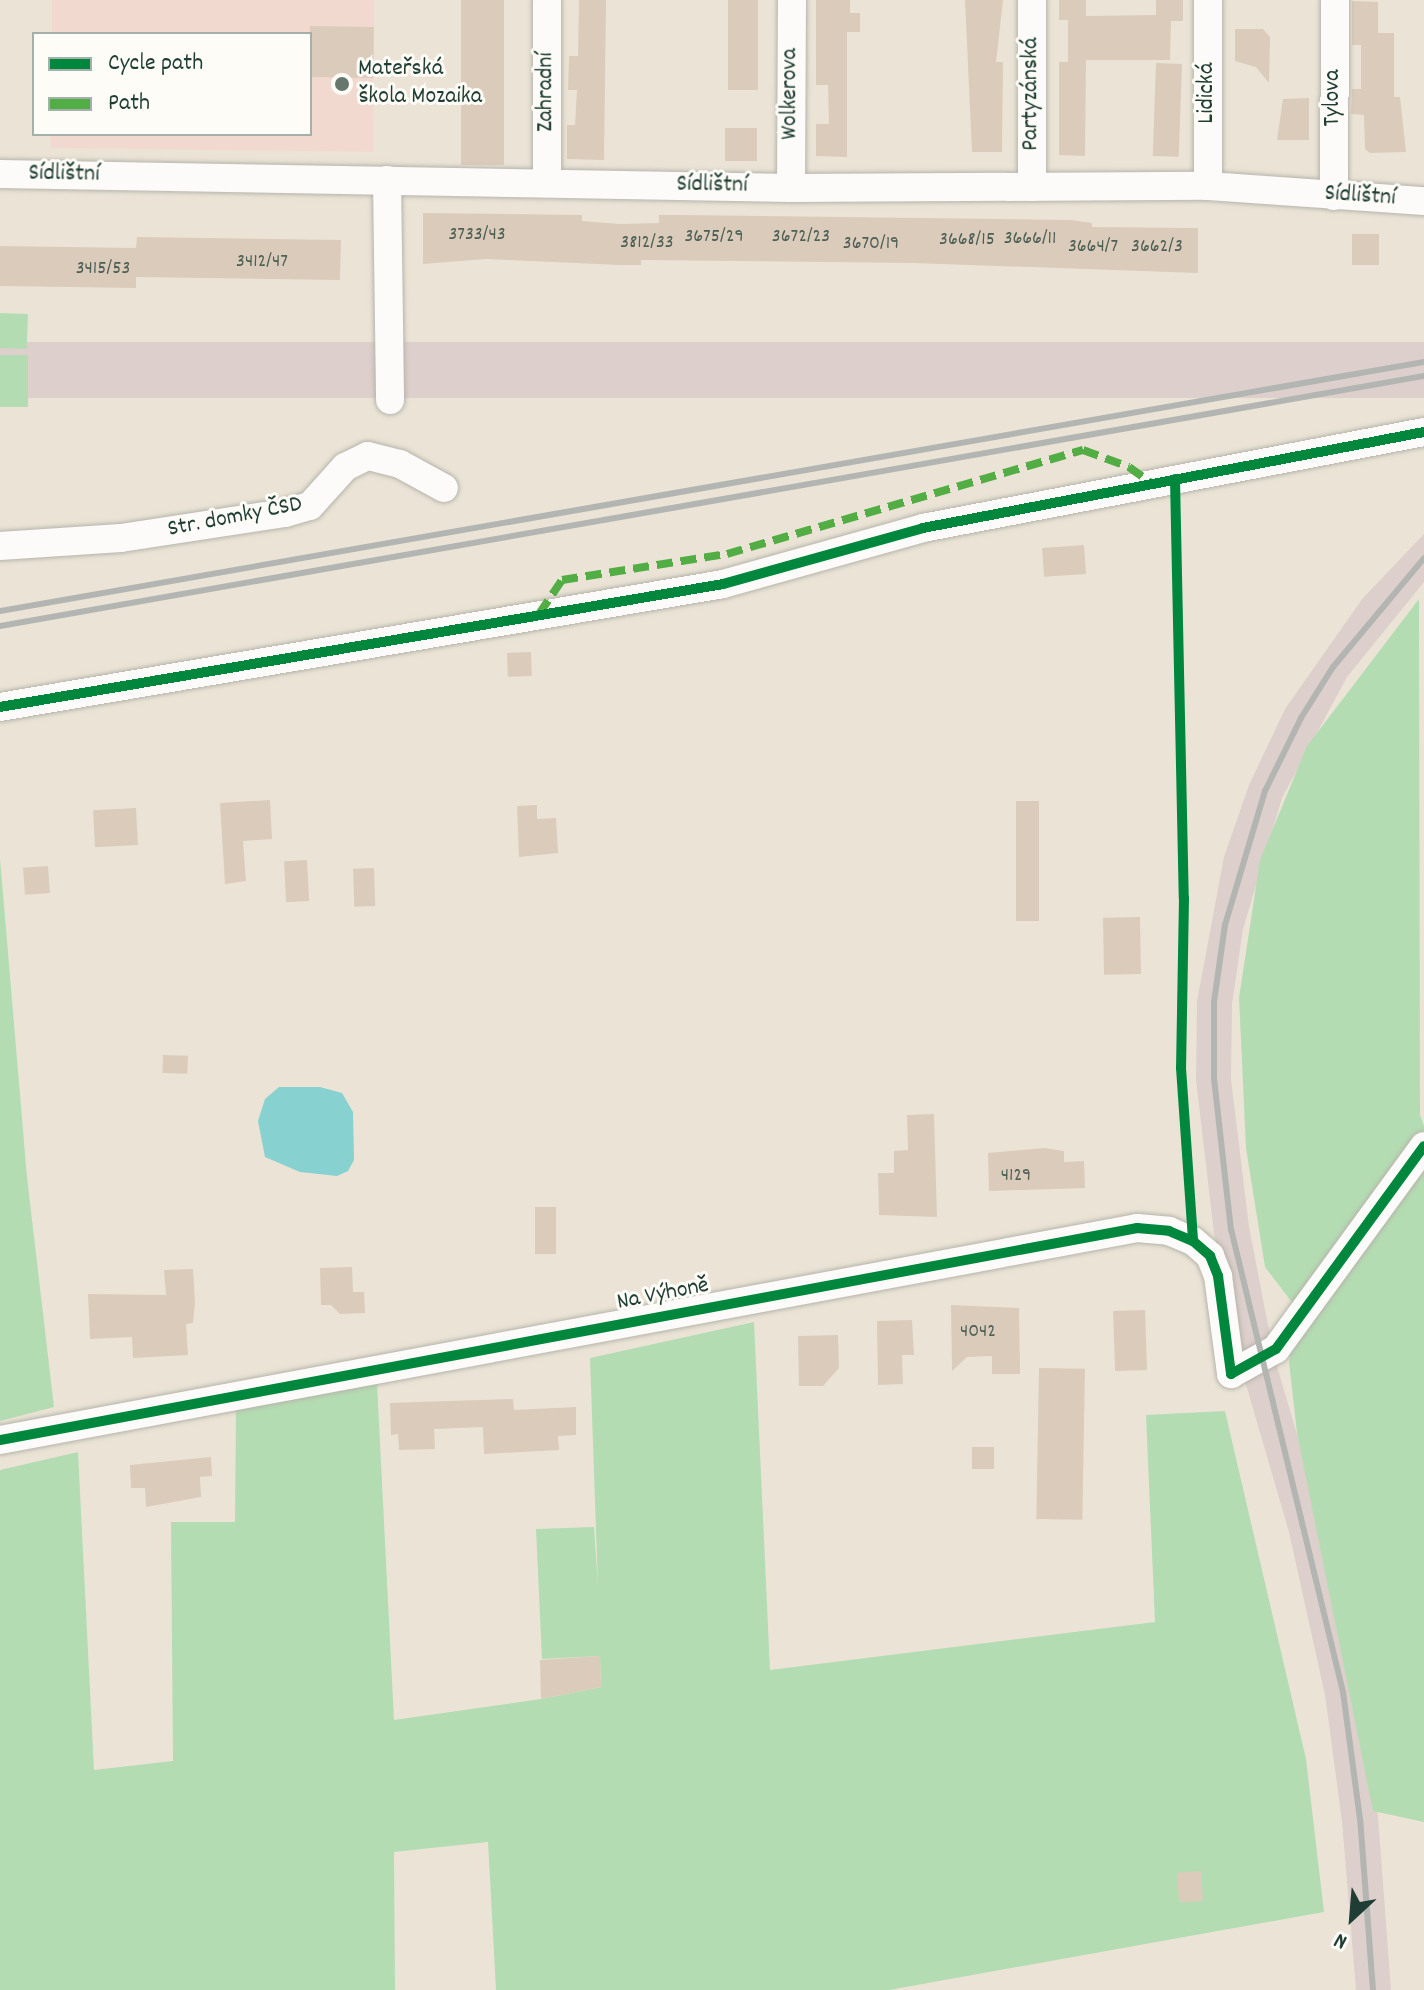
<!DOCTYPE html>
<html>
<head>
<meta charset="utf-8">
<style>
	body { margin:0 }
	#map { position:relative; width:1424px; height:1990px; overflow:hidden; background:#ebe4d6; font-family:Dekko,sans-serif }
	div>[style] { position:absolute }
	.built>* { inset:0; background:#f2d9d0 }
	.industrial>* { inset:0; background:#ddcfcb; transform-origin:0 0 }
	.green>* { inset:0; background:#b4dcb2; transform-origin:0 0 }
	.water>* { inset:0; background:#87d1d1 }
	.building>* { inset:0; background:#dbcbbb; transform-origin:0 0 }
	.roads { filter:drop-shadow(0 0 2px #b5b4ab) drop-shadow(0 0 2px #b5b4ab) }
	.minor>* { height:28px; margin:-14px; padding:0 14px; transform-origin:14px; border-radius:14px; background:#fcfbf9 }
	.rail>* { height:6px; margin:-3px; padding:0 3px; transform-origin:3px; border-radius:3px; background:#b3b5b2 }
	.quiet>* { height:8px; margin-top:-4px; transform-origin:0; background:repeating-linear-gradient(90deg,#52ad45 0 16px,transparent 0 24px) }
	.cycleway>* { height:10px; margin:-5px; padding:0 5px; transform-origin:5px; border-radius:5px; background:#00873e }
	.dots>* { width:22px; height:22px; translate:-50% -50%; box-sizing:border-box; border:4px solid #fdfcf7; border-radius:50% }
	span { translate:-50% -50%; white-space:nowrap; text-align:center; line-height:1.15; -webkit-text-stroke:6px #fdfcf7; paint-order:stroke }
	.number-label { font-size:20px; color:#4e6056 }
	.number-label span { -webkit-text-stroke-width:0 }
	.poi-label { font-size:24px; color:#1f3d34 }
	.left { translate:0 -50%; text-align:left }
	.street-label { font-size:24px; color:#1f3d34 }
	.legend { position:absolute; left:32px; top:32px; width:280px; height:104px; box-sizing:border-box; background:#fdfcf7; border:2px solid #a4b0a9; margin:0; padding:10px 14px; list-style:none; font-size:24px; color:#1f3d34 }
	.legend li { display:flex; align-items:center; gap:16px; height:40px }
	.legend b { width:40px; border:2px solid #a4b0a9 }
	.north { position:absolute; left:1312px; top:1878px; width:80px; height:80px; -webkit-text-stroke:6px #fdfcf7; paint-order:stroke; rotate:206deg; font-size:22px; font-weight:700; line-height:32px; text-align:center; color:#1f3d34 }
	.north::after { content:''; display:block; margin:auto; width:28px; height:36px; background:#1f3d34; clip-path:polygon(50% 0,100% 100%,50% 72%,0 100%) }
</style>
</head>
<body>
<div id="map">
	<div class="built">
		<i style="clip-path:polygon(52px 0,374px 0,373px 152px,51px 148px,51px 134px,310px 134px,310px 34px,52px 34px)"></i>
	</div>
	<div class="industrial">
		<i style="left:1424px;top:342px;width:56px;height:1446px;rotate:90deg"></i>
		<i style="clip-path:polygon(1424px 534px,1424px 582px,1347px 677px,1282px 798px,1243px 929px,1232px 1004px,1231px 1079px,1249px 1227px,1274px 1356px,1323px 1523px,1360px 1689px,1378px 1817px,1391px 1990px,1356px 1990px,1342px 1821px,1325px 1695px,1289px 1532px,1240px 1364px,1214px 1233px,1196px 1080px,1197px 1001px,1224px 857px,1249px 785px,1285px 709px,1363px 598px)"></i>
	</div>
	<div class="green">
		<i style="left:0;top:313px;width:28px;height:35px;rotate:2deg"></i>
		<i style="left:0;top:355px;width:28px;height:52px"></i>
		<i style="clip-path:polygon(1419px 599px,1420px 1115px,1424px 1126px,1424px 1822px,1373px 1811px,1297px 1433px,1289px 1362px,1297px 1309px,1265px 1267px,1246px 1148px,1239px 998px,1260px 860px,1307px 746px)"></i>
		<i style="clip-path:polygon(0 858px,27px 1177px,54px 1407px,0 1421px)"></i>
		<i style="clip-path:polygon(754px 1322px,770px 1670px,1155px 1622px,1146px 1415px,1225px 1411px,1306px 1759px,1324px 1912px,889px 1990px,496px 1990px,488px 1842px,394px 1852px,395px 1990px,0 1990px,0 1470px,78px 1452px,94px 1770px,173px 1761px,171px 1522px,235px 1522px,236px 1406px,377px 1383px,394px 1720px,541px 1699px,601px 1687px,600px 1656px,542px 1659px,536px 1529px,594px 1527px,598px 1587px,590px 1358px)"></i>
	</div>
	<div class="water">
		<i style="clip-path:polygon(279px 1087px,320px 1087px,342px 1093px,353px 1112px,354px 1160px,348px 1171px,337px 1176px,300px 1172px,265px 1157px,258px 1121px,265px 1099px)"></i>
	</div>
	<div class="building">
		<i style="left:461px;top:0;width:43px;height:165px"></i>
		<i style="clip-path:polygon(579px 0,606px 0,604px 160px,567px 159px,567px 125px,575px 125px,577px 90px,568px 90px,569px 56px,578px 56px)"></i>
		<i style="left:728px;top:0;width:30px;height:90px"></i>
		<i style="clip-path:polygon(816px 0,850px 0,850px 13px,860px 13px,860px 32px,847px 32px,847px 157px,816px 156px,816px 124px,829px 124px,828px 85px,816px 85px)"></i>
		<i style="clip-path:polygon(965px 0,1003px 0,996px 62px,1003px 62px,1002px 152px,972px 152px)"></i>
		<i style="clip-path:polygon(1059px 0,1086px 0,1086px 16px,1156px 15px,1156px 0,1183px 0,1183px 21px,1171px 21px,1170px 60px,1086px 60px,1085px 156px,1059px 155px,1059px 62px,1068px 62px,1068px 20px,1059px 20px)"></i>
		<i style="clip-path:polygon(1352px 1px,1378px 2px,1378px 33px,1394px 33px,1394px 97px,1400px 97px,1406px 152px,1370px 153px,1365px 149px,1364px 115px,1351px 114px,1352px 89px,1361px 89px,1361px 45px,1352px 45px)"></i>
		<i style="left:310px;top:26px;width:64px;height:51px;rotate:1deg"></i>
		<i style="clip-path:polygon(1235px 29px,1263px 29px,1270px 37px,1269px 83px,1256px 67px,1235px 61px)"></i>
		<i style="left:1156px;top:63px;width:26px;height:93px;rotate:2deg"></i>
		<i style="clip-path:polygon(1309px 98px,1309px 140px,1277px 140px,1283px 99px)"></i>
		<i style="left:725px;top:128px;width:32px;height:33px"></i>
		<i style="clip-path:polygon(423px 213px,582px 215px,582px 221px,619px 224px,659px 223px,659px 215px,681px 215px,1071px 220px,1092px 223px,1092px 227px,1198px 228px,1198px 273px,913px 263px,641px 260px,641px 265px,620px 265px,486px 259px,423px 264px)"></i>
		<i style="left:1352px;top:234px;width:27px;height:31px"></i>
		<i style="clip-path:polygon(137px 237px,341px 240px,340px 280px,136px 277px,136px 288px,0 286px,0 246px,136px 248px)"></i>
		<i style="left:1084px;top:545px;width:29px;height:42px;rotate:86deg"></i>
		<i style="left:531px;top:652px;width:24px;height:24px;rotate:88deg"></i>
		<i style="clip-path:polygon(270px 800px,272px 839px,243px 841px,246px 881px,225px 884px,220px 803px)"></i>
		<i style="left:1016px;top:801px;width:23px;height:120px"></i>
		<i style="clip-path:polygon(537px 805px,537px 819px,556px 818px,558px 853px,519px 857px,517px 806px)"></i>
		<i style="left:136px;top:808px;width:37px;height:43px;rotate:87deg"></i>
		<i style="left:307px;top:860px;width:41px;height:23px;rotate:87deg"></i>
		<i style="left:48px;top:866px;width:27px;height:25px;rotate:86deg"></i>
		<i style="left:374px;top:868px;width:38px;height:21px;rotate:88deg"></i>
		<i style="left:1140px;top:917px;width:57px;height:37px;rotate:89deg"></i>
		<i style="left:163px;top:1055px;width:25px;height:18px;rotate:2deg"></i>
		<i style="clip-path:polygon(934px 1114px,937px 1217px,879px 1215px,878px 1173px,894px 1173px,894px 1151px,908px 1150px,907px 1115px)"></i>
		<i style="clip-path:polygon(1045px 1148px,1064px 1151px,1064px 1162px,1084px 1161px,1085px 1188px,989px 1191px,988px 1153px)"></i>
		<i style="left:535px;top:1207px;width:21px;height:47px"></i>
		<i style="clip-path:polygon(352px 1267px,353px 1292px,364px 1292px,365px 1313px,340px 1314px,331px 1305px,321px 1305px,320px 1268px)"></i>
		<i style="clip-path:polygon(193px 1269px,195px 1303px,193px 1323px,186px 1324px,188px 1355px,133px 1358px,132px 1337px,90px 1339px,88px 1294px,166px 1295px,164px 1270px)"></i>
		<i style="clip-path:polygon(951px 1305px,1019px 1308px,1020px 1374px,992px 1374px,992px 1356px,967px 1357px,952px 1371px)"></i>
		<i style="left:1145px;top:1310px;width:60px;height:32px;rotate:88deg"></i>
		<i style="clip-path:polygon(912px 1320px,914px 1355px,902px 1355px,903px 1384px,878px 1385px,877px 1321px)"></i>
		<i style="clip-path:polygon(838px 1335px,839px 1368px,823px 1386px,799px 1386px,798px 1336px)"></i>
		<i style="left:1039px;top:1368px;width:46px;height:151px;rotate:1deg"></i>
		<i style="clip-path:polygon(513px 1399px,514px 1410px,576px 1407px,576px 1435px,558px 1436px,559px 1450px,484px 1454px,483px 1427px,434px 1429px,435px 1449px,399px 1450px,398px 1434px,391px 1435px,390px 1403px)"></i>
		<i style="left:994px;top:1447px;width:22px;height:22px;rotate:90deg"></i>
		<i style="clip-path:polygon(211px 1457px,212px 1476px,200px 1477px,201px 1497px,146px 1507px,145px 1488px,131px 1488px,130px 1465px)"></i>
		<i style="clip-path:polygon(600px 1656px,601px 1687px,541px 1699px,540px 1660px)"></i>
		<i style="left:1201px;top:1871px;width:30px;height:24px;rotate:86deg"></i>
	</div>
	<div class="roads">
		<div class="minor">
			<i style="left:1032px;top:0;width:187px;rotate:90deg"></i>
			<i style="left:0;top:174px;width:791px;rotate:1.01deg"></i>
			<i style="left:791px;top:188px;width:417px;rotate:-0.3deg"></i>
			<i style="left:1208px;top:186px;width:217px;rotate:4deg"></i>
			<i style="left:387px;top:180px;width:220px;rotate:89.2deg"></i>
			<i style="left:547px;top:183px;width:183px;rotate:-90deg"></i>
			<i style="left:1208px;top:186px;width:186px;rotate:-90deg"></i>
			<i style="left:791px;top:188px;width:188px;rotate:-89.7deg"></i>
			<i style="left:1334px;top:196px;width:196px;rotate:-89.7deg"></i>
			<i style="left:0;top:546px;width:121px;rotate:-3.8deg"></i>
			<i style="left:121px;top:538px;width:166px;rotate:-8.7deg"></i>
			<i style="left:285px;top:513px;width:26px;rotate:-16deg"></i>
			<i style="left:310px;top:506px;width:52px;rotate:-48.1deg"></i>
			<i style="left:345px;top:467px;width:25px;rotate:-26deg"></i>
			<i style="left:368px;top:456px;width:33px;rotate:14deg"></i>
			<i style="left:400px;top:464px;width:50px;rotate:28.6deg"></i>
			<i style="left:0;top:707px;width:733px;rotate:-9.65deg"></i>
			<i style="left:723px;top:584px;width:208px;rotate:-15.6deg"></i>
			<i style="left:923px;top:528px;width:510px;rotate:-10.85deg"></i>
			<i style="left:0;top:1440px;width:1157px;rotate:-10.56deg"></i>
			<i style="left:1137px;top:1228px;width:32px;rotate:5deg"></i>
			<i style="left:1169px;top:1231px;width:26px;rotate:23deg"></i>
			<i style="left:1193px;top:1241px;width:23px;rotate:41deg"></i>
			<i style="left:1210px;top:1256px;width:22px;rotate:68deg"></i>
			<i style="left:1218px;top:1276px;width:99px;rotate:82.4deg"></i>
			<i style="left:1231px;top:1374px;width:51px;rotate:-29.1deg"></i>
			<i style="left:1276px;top:1349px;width:251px;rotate:-53.9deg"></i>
		</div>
	</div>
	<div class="rail">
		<i style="left:0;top:611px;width:1446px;rotate:-9.92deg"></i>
		<i style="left:0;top:626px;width:1446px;rotate:-9.96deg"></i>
		<i style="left:1373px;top:1990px;width:171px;rotate:-94.3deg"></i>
		<i style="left:1360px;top:1819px;width:128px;rotate:-97.6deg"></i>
		<i style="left:1343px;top:1692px;width:475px;rotate:-103.6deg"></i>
		<i style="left:1231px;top:1230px;width:152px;rotate:-96.4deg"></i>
		<i style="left:1214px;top:1079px;width:77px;rotate:-90deg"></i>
		<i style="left:1214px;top:1002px;width:78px;rotate:-81.9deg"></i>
		<i style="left:1225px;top:925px;width:140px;rotate:-73.4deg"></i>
		<i style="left:1265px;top:791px;width:81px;rotate:-63.7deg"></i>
		<i style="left:1301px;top:718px;width:60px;rotate:-57.9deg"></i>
		<i style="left:1333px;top:667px;width:142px;rotate:-50.1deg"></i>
	</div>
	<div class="quiet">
		<i style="left:539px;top:614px;width:41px;rotate:-55.9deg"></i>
		<i style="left:562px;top:580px;width:167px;rotate:-9deg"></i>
		<i style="left:727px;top:554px;width:371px;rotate:-16.3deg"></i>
		<i style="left:1083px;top:450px;width:49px;rotate:20.3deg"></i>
		<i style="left:1129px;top:467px;width:29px;rotate:36deg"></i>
	</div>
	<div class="cycleway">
		<i style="left:1175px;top:479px;width:419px;rotate:88.8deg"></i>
		<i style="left:1184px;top:898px;width:170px;rotate:91deg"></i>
		<i style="left:1181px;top:1068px;width:173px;rotate:86deg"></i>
		<i style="left:0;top:707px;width:733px;rotate:-9.65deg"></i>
		<i style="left:723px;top:584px;width:208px;rotate:-15.6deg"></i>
		<i style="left:923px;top:528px;width:510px;rotate:-10.85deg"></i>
		<i style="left:0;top:1440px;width:1157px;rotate:-10.56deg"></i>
		<i style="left:1137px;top:1228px;width:32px;rotate:5deg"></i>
		<i style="left:1169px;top:1231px;width:26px;rotate:23deg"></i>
		<i style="left:1193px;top:1241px;width:23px;rotate:41deg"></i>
		<i style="left:1210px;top:1256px;width:22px;rotate:68deg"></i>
		<i style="left:1218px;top:1276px;width:99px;rotate:82.4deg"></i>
		<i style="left:1231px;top:1374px;width:51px;rotate:-29.1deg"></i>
		<i style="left:1276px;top:1349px;width:251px;rotate:-53.9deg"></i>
	</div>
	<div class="dots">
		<i style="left:342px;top:84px;background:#66776d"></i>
	</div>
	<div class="number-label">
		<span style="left:477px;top:235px">3733/43</span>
		<span style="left:714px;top:237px">3675/29</span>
		<span style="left:801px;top:237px">3672/23</span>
		<span style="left:1030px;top:239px">3666/11</span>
		<span style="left:967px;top:240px">3668/15</span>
		<span style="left:647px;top:243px">3812/33</span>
		<span style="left:871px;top:244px">3670/19</span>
		<span style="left:1093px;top:247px">3664/7</span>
		<span style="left:1157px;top:247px">3662/3</span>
		<span style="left:262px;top:262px">3412/47</span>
		<span style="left:103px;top:269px">3415/53</span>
		<span style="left:1016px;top:1176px">4129</span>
		<span style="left:978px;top:1332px">4042</span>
	</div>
	<div class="poi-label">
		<span class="left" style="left:358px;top:84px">Mateřská<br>škola Mozaika</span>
	</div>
	<div class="street-label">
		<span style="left:547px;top:92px;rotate:-90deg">Zahradní</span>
		<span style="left:1208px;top:93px;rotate:-90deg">Lidická</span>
		<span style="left:791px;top:94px;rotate:-90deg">Wolkerova</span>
		<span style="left:1032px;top:94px;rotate:-90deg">Partyzánská</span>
		<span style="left:1334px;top:98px;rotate:-90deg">Tylova</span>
		<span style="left:64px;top:175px;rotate:1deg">Sídlištní</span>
		<span style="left:712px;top:186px;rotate:1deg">Sídlištní</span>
		<span style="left:1360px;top:197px;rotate:4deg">Sídlištní</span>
		<span style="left:235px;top:518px;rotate:-11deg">Str. domky ČSD</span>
		<span style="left:663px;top:1295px;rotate:-11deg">Na Výhoně</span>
	</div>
	<ul class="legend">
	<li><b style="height:10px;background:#00873e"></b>Cycle path</li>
	<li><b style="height:10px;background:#52ad45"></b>Path</li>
	</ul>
	<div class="north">N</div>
</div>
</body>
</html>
